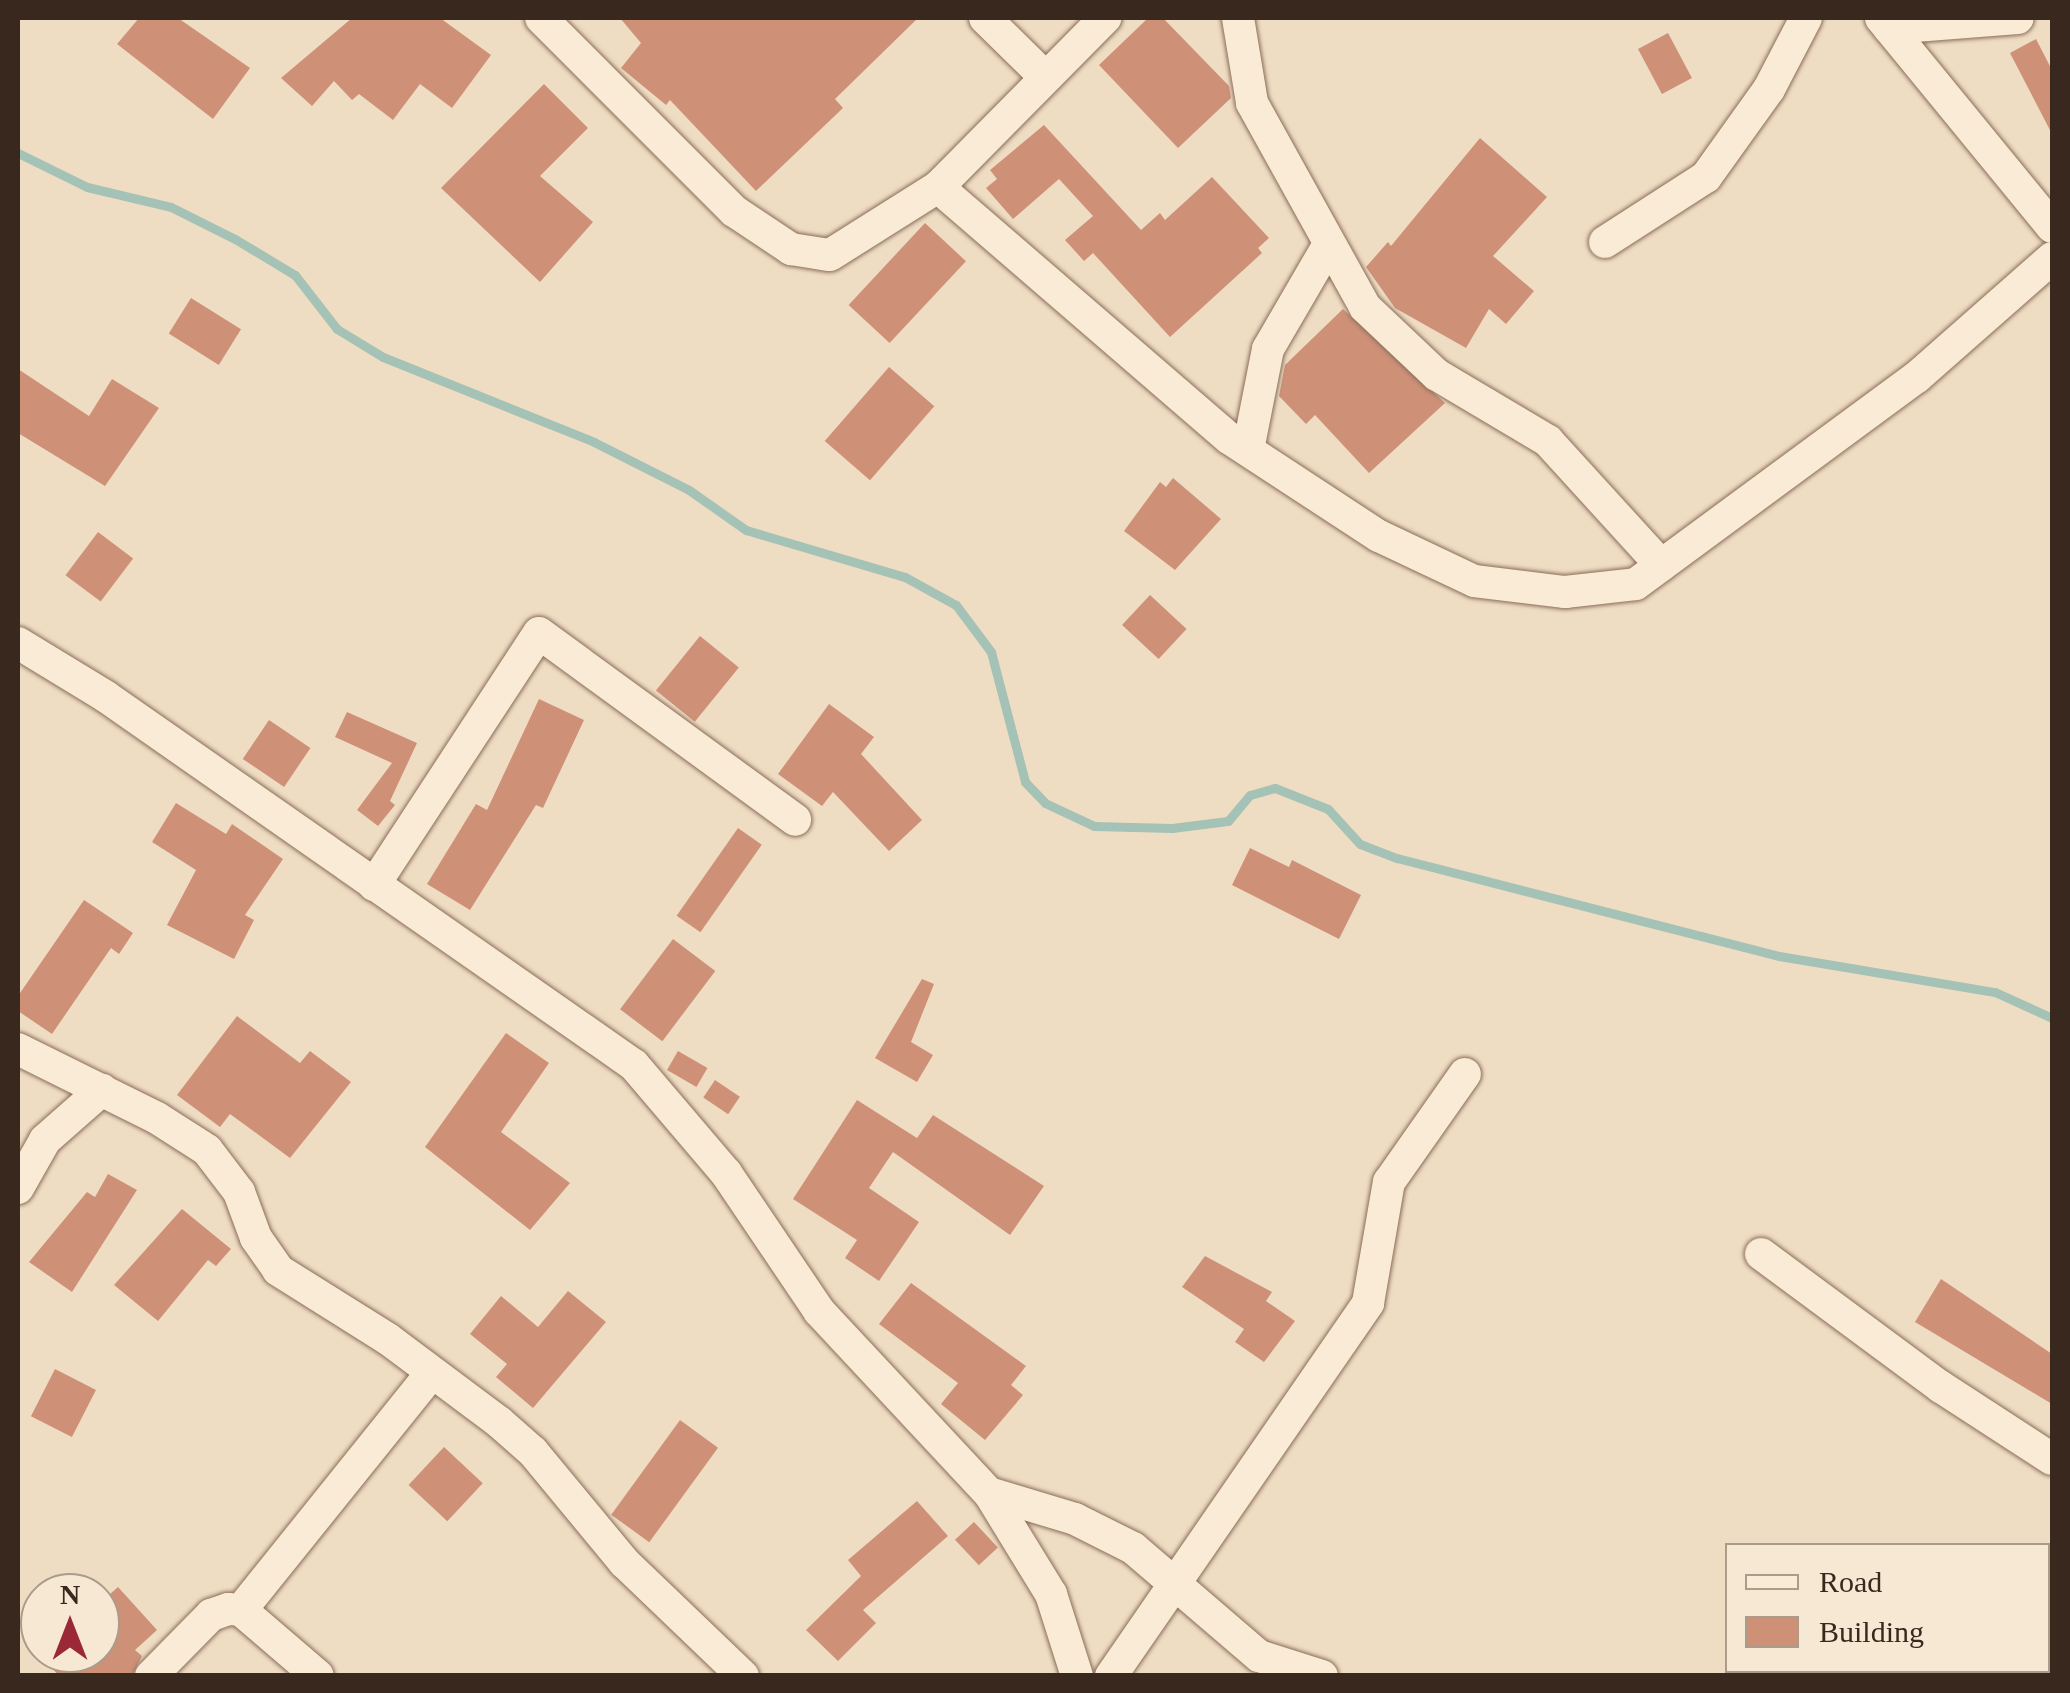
<!DOCTYPE html>
<html>
<head>
<meta charset="utf-8">
<style>
	body { margin:0 }
	#map { position:relative; width:2070px; height:1693px; overflow:hidden; background:#efddc3; font-family:"Times New Roman",serif }
	div>[style] { position:absolute }
	.stream>* { height:9px; margin:-4.5px; padding:0 4.5px; transform-origin:4.5px; border-radius:4.5px; background:#a5c2b6 }
	.building>* { inset:0; background:#ce9178; transform-origin:0 0 }
	.roads { filter:drop-shadow(0 0 2px #8a6d59) drop-shadow(0 0 2px #8a6d59) }
	.minor>* { height:32px; margin:-16px; padding:0 16px; transform-origin:16px; border-radius:16px; background:#faebd6 }
	span { translate:-50% -50%; white-space:nowrap; text-align:center; line-height:1.15; -webkit-text-stroke:10px #f6e8d3; paint-order:stroke }
	.frame { position:absolute; inset:0; border:20px solid #39281e; pointer-events:none }
	.legend { position:absolute; left:1725px; top:1543px; width:325px; height:130px; box-sizing:border-box; background:#f6e8d3; border:2px solid #aa9b8b; margin:0; padding:12px 18px; list-style:none; font-size:30px; color:#39281e }
	.legend li { display:flex; align-items:center; gap:20px; height:50px }
	.legend b { width:50px; border:2px solid #aa9b8b }
	.north { position:absolute; left:20px; top:1573px; width:100px; height:100px; box-sizing:border-box; background:#f6e8d3; border:2px solid #aa9b8b; border-radius:50%; rotate:0deg; font-size:28px; font-weight:700; line-height:40px; text-align:center; color:#39281e }
	.north::after { content:''; display:block; margin:auto; width:35px; height:45px; background:#9a2836; clip-path:polygon(50% 0,100% 100%,50% 72%,0 100%) }
</style>
</head>
<body>
<div id="map">
	<div class="stream">
		<i style="left:18px;top:153px;width:77px;rotate:26.2deg"></i>
		<i style="left:87px;top:187px;width:86px;rotate:13.4deg"></i>
		<i style="left:171px;top:207px;width:72px;rotate:26.6deg"></i>
		<i style="left:235px;top:239px;width:70px;rotate:31deg"></i>
		<i style="left:295px;top:275px;width:68px;rotate:52.1deg"></i>
		<i style="left:337px;top:329px;width:54px;rotate:31.3deg"></i>
		<i style="left:383px;top:357px;width:227px;rotate:21.9deg"></i>
		<i style="left:594px;top:442px;width:106px;rotate:26.8deg"></i>
		<i style="left:689px;top:490px;width:70px;rotate:35.1deg"></i>
		<i style="left:746px;top:530px;width:166px;rotate:16.5deg"></i>
		<i style="left:905px;top:577px;width:58px;rotate:28.8deg"></i>
		<i style="left:956px;top:605px;width:59px;rotate:53.3deg"></i>
		<i style="left:991px;top:652px;width:134px;rotate:75.3deg"></i>
		<i style="left:1025px;top:782px;width:29px;rotate:46deg"></i>
		<i style="left:1045px;top:803px;width:54px;rotate:25.1deg"></i>
		<i style="left:1094px;top:826px;width:78px;rotate:1.5deg"></i>
		<i style="left:1172px;top:828px;width:56px;rotate:-7.1deg"></i>
		<i style="left:1228px;top:821px;width:34px;rotate:-50deg"></i>
		<i style="left:1250px;top:795px;width:26px;rotate:-16deg"></i>
		<i style="left:1275px;top:788px;width:57px;rotate:21.6deg"></i>
		<i style="left:1328px;top:809px;width:47px;rotate:47.6deg"></i>
		<i style="left:1360px;top:844px;width:40px;rotate:21deg"></i>
		<i style="left:1397px;top:858px;width:394px;rotate:14.4deg"></i>
		<i style="left:1779px;top:956px;width:219px;rotate:9.5deg"></i>
		<i style="left:1995px;top:992px;width:63px;rotate:24.5deg"></i>
	</div>
	<div class="building">
		<i style="clip-path:polygon(139px 18px,178px 18px,250px 68px,213px 119px,117px 44px)"></i>
		<i style="clip-path:polygon(352px 18px,440px 18px,491px 55px,452px 108px,420px 84px,393px 120px,359px 94px,352px 100px,334px 81px,312px 106px,281px 78px)"></i>
		<i style="clip-path:polygon(620px 18px,918px 18px,835px 99px,843px 108px,756px 191px,670px 100px,666px 105px,621px 68px,641px 43px)"></i>
		<i style="clip-path:polygon(1148px 18px,1163px 18px,1229px 86px,1231px 98px,1178px 148px,1099px 65px)"></i>
		<i style="left:1668px;top:33px;width:51px;height:34px;rotate:62deg"></i>
		<i style="clip-path:polygon(2036px 39px,2052px 70px,2052px 134px,2010px 53px)"></i>
		<i style="clip-path:polygon(544px 84px,588px 128px,540px 176px,593px 222px,540px 282px,441px 188px)"></i>
		<i style="clip-path:polygon(1044px 125px,1141px 230px,1160px 213px,1165px 220px,1212px 177px,1269px 238px,1258px 248px,1262px 253px,1170px 337px,1093px 253px,1084px 261px,1065px 240px,1093px 216px,1059px 179px,1013px 219px,986px 188px,997px 179px,990px 170px)"></i>
		<i style="clip-path:polygon(1480px 138px,1547px 197px,1493px 256px,1534px 291px,1506px 324px,1489px 309px,1466px 348px,1395px 308px,1366px 267px,1388px 242px,1391px 246px)"></i>
		<i style="left:925px;top:223px;width:56px;height:112px;rotate:43deg"></i>
		<i style="left:191px;top:298px;width:59px;height:42px;rotate:32deg"></i>
		<i style="clip-path:polygon(1343px 309px,1445px 403px,1369px 473px,1315px 415px,1306px 424px,1279px 396px,1285px 365px)"></i>
		<i style="left:889px;top:367px;width:60px;height:98px;rotate:41deg"></i>
		<i style="clip-path:polygon(18px 369px,89px 416px,112px 379px,159px 408px,105px 486px,18px 433px)"></i>
		<i style="clip-path:polygon(1173px 478px,1221px 519px,1175px 570px,1124px 531px,1160px 482px,1166px 487px)"></i>
		<i style="left:98px;top:532px;width:44px;height:54px;rotate:37deg"></i>
		<i style="left:1150px;top:595px;width:50px;height:41px;rotate:43deg"></i>
		<i style="left:700px;top:636px;width:50px;height:70px;rotate:39deg"></i>
		<i style="clip-path:polygon(539px 699px,584px 720px,543px 808px,536px 805px,470px 910px,427px 884px,476px 804px,487px 810px)"></i>
		<i style="clip-path:polygon(829px 704px,874px 737px,861px 754px,922px 820px,889px 851px,833px 792px,822px 806px,778px 774px)"></i>
		<i style="clip-path:polygon(347px 712px,417px 743px,390px 801px,395px 805px,378px 826px,357px 810px,392px 763px,335px 737px)"></i>
		<i style="left:269px;top:720px;width:50px;height:47px;rotate:34deg"></i>
		<i style="clip-path:polygon(176px 803px,226px 834px,232px 824px,283px 859px,245px 915px,254px 920px,234px 959px,167px 925px,196px 870px,152px 842px)"></i>
		<i style="left:738px;top:828px;width:29px;height:107px;rotate:35deg"></i>
		<i style="clip-path:polygon(1250px 848px,1289px 867px,1292px 860px,1361px 895px,1339px 939px,1232px 885px)"></i>
		<i style="clip-path:polygon(84px 900px,133px 933px,119px 954px,111px 948px,52px 1034px,18px 1011px,18px 996px)"></i>
		<i style="left:673px;top:939px;width:53px;height:88px;rotate:37deg"></i>
		<i style="clip-path:polygon(922px 979px,934px 984px,911px 1042px,933px 1055px,917px 1082px,875px 1058px)"></i>
		<i style="clip-path:polygon(237px 1016px,300px 1063px,310px 1051px,351px 1082px,290px 1158px,230px 1114px,220px 1127px,177px 1095px)"></i>
		<i style="clip-path:polygon(506px 1033px,549px 1063px,501px 1132px,570px 1183px,530px 1230px,425px 1147px)"></i>
		<i style="left:678px;top:1051px;width:34px;height:22px;rotate:30deg"></i>
		<i style="left:715px;top:1080px;width:30px;height:21px;rotate:34deg"></i>
		<i style="clip-path:polygon(857px 1100px,917px 1138px,933px 1115px,1044px 1186px,1010px 1235px,893px 1152px,869px 1188px,919px 1222px,879px 1281px,845px 1258px,857px 1240px,793px 1199px)"></i>
		<i style="clip-path:polygon(108px 1174px,137px 1190px,72px 1292px,29px 1262px,87px 1192px,95px 1197px)"></i>
		<i style="clip-path:polygon(182px 1209px,231px 1249px,216px 1266px,208px 1260px,158px 1321px,114px 1285px)"></i>
		<i style="clip-path:polygon(1205px 1256px,1272px 1292px,1266px 1301px,1295px 1321px,1264px 1362px,1235px 1342px,1244px 1329px,1182px 1287px)"></i>
		<i style="clip-path:polygon(1941px 1279px,2052px 1354px,2052px 1404px,1915px 1322px)"></i>
		<i style="clip-path:polygon(911px 1283px,1026px 1366px,1011px 1385px,1023px 1395px,985px 1440px,941px 1404px,958px 1383px,879px 1324px)"></i>
		<i style="clip-path:polygon(568px 1291px,606px 1322px,533px 1408px,496px 1377px,507px 1364px,470px 1334px,501px 1296px,538px 1327px)"></i>
		<i style="left:55px;top:1369px;width:46px;height:53px;rotate:27deg"></i>
		<i style="left:680px;top:1420px;width:47px;height:117px;rotate:36deg"></i>
		<i style="left:444px;top:1447px;width:53px;height:52px;rotate:43deg"></i>
		<i style="clip-path:polygon(917px 1501px,948px 1536px,863px 1610px,876px 1623px,838px 1661px,806px 1630px,861px 1576px,848px 1560px)"></i>
		<i style="left:974px;top:1522px;width:35px;height:26px;rotate:47deg"></i>
		<i style="clip-path:polygon(118px 1587px,157px 1630px,135px 1650px,142px 1656px,132px 1676px,59px 1676px,39px 1653px,100px 1653px,100px 1603px)"></i>
	</div>
	<div class="roads">
		<div class="minor">
			<i style="left:541px;top:18px;width:273px;rotate:45deg"></i>
			<i style="left:734px;top:211px;width:69px;rotate:33.7deg"></i>
			<i style="left:791px;top:249px;width:39px;rotate:9deg"></i>
			<i style="left:830px;top:255px;width:128px;rotate:-32.2deg"></i>
			<i style="left:938px;top:187px;width:238px;rotate:-45.3deg"></i>
			<i style="left:985px;top:18px;width:84px;rotate:44.5deg"></i>
			<i style="left:1238px;top:18px;width:86px;rotate:80.6deg"></i>
			<i style="left:1252px;top:103px;width:233px;rotate:61deg"></i>
			<i style="left:1365px;top:307px;width:99px;rotate:43.4deg"></i>
			<i style="left:1437px;top:375px;width:129px;rotate:30.7deg"></i>
			<i style="left:1548px;top:441px;width:168px;rotate:47.7deg"></i>
			<i style="left:1881px;top:18px;width:270px;rotate:50.7deg"></i>
			<i style="left:1889px;top:28px;width:129px;rotate:-4.4deg"></i>
			<i style="left:938px;top:187px;width:384px;rotate:40.8deg"></i>
			<i style="left:1229px;top:438px;width:179px;rotate:33.2deg"></i>
			<i style="left:1379px;top:536px;width:105px;rotate:25.3deg"></i>
			<i style="left:1474px;top:581px;width:92px;rotate:6.9deg"></i>
			<i style="left:1565px;top:592px;width:71px;rotate:-6.4deg"></i>
			<i style="left:1636px;top:584px;width:349px;rotate:-36.4deg"></i>
			<i style="left:1917px;top:377px;width:180px;rotate:-41.4deg"></i>
			<i style="left:1605px;top:242px;width:120px;rotate:-32.8deg"></i>
			<i style="left:1706px;top:177px;width:108px;rotate:-54.4deg"></i>
			<i style="left:1769px;top:89px;width:80px;rotate:-62.5deg"></i>
			<i style="left:1248px;top:450px;width:103px;rotate:-78.8deg"></i>
			<i style="left:1268px;top:349px;width:121px;rotate:-59.8deg"></i>
			<i style="left:18px;top:643px;width:102px;rotate:31.3deg"></i>
			<i style="left:105px;top:696px;width:645px;rotate:34.9deg"></i>
			<i style="left:634px;top:1065px;width:142px;rotate:49.6deg"></i>
			<i style="left:726px;top:1173px;width:166px;rotate:56deg"></i>
			<i style="left:819px;top:1311px;width:249px;rotate:47deg"></i>
			<i style="left:989px;top:1493px;width:119px;rotate:58.5deg"></i>
			<i style="left:1051px;top:1594px;width:86px;rotate:72.4deg"></i>
			<i style="left:374px;top:885px;width:301px;rotate:-56.8deg"></i>
			<i style="left:539px;top:633px;width:317px;rotate:36.1deg"></i>
			<i style="left:18px;top:1049px;width:155px;rotate:26.4deg"></i>
			<i style="left:157px;top:1118px;width:59px;rotate:32.6deg"></i>
			<i style="left:207px;top:1150px;width:53px;rotate:52.7deg"></i>
			<i style="left:239px;top:1192px;width:49px;rotate:69.7deg"></i>
			<i style="left:256px;top:1238px;width:39px;rotate:55deg"></i>
			<i style="left:278px;top:1270px;width:130px;rotate:32.1deg"></i>
			<i style="left:388px;top:1339px;width:139px;rotate:36.8deg"></i>
			<i style="left:499px;top:1422px;width:45px;rotate:41.4deg"></i>
			<i style="left:533px;top:1452px;width:143px;rotate:50.4deg"></i>
			<i style="left:624px;top:1562px;width:165px;rotate:43.8deg"></i>
			<i style="left:18px;top:1188px;width:55px;rotate:-60.6deg"></i>
			<i style="left:45px;top:1140px;width:76px;rotate:-41.3deg"></i>
			<i style="left:1761px;top:1254px;width:224px;rotate:36.5deg"></i>
			<i style="left:1941px;top:1387px;width:132px;rotate:33deg"></i>
			<i style="left:989px;top:1493px;width:90px;rotate:16.8deg"></i>
			<i style="left:1075px;top:1519px;width:65px;rotate:26.6deg"></i>
			<i style="left:1133px;top:1548px;width:166px;rotate:40.6deg"></i>
			<i style="left:1259px;top:1656px;width:66px;rotate:17.6deg"></i>
			<i style="left:241px;top:1610px;width:303px;rotate:-51.2deg"></i>
			<i style="left:151px;top:1676px;width:86px;rotate:-45.5deg"></i>
			<i style="left:211px;top:1615px;width:18px;rotate:-19deg"></i>
			<i style="left:228px;top:1609px;width:13px;rotate:4deg"></i>
			<i style="left:241px;top:1610px;width:101px;rotate:40.6deg"></i>
			<i style="left:1111px;top:1676px;width:453px;rotate:-55.4deg"></i>
			<i style="left:1368px;top:1303px;width:123px;rotate:-80.2deg"></i>
			<i style="left:1389px;top:1182px;width:132px;rotate:-54.9deg"></i>
		</div>
	</div>
	<div class="frame"></div>
	<ul class="legend">
	<li><b style="height:12px;background:#faebd6"></b>Road</li>
	<li><b style="height:28px;background:#ce9178"></b>Building</li>
	</ul>
	<div class="north">N</div>
</div>
</body>
</html>
